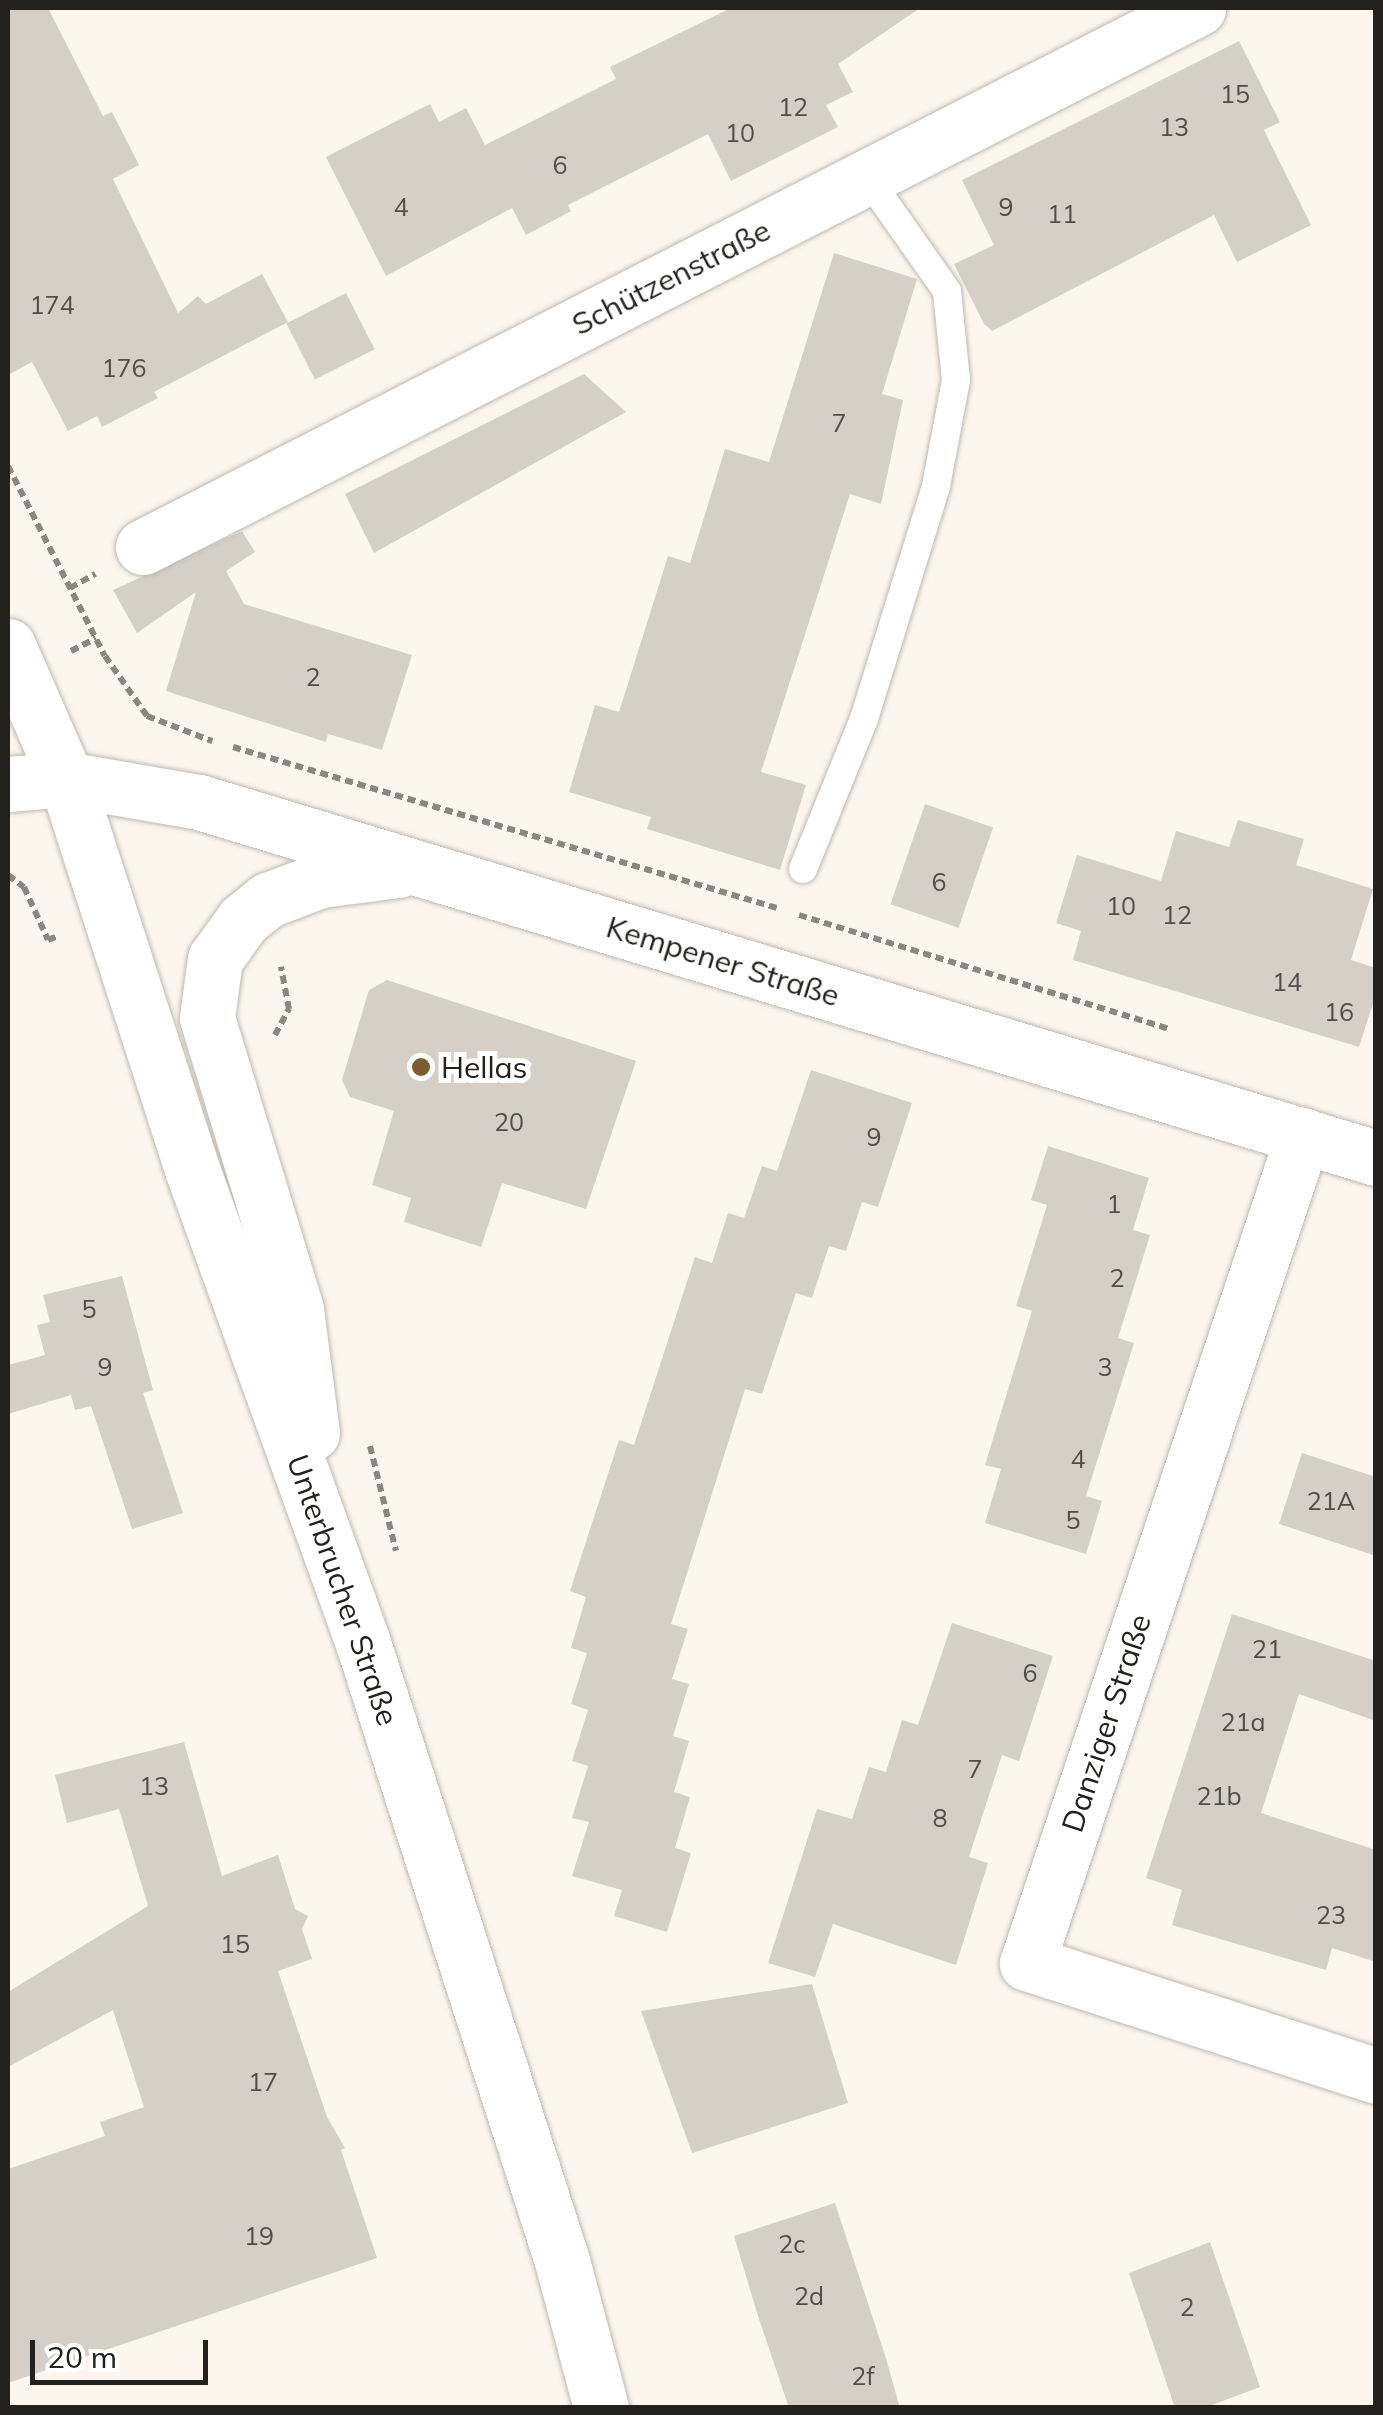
<!DOCTYPE html>
<html>
<head>
<meta charset="utf-8">
<style>
	body { margin:0 }
	#map { position:relative; width:1383px; height:2415px; overflow:hidden; background:#fcf6ef; font-family:Mulish,sans-serif }
	div>[style] { position:absolute }
	.building>* { inset:0; background:#d5cfc8; transform-origin:0 0 }
	.path>* { height:6px; margin-top:-3px; transform-origin:0; background:repeating-linear-gradient(90deg,#8a8681 0 8px,transparent 0 13px) }
	.roads { filter:drop-shadow(0 0 2px #bdb8b1) drop-shadow(0 0 2px #bdb8b1) }
	.service>* { height:28px; margin:-14px; padding:0 14px; transform-origin:14px; border-radius:14px; background:#fff }
	.minor>* { height:55px; margin:-27.5px; padding:0 27.5px; transform-origin:27.5px; border-radius:27.5px; background:#fff }
	.tertiary>* { height:55px; margin:-27.5px; padding:0 27.5px; transform-origin:27.5px; border-radius:27.5px; background:#fff }
	.dots>* { width:28px; height:28px; translate:-50% -50%; box-sizing:border-box; border:5px solid #fff; border-radius:50% }
	span { translate:-50% -50%; white-space:nowrap; text-align:center; line-height:1.15; -webkit-text-stroke:10px #fff; paint-order:stroke }
	.number-label { font-size:25px; color:#504c48 }
	.number-label span { -webkit-text-stroke-width:0 }
	.street-label { font-size:30px; color:#23211e }
	.poi-label { font-size:30px; color:#23211e }
	.left { translate:0 -50%; text-align:left }
	.frame { position:absolute; inset:0; border:10px solid #23211e; pointer-events:none }
	.scale { position:absolute; left:30px; top:2340px; width:178px; height:45px; box-sizing:border-box; border:5px solid #23211e; border-top:0; padding-left:12px; font-size:30px; line-height:35px; white-space:nowrap; color:#23211e; -webkit-text-stroke:8px #fff; paint-order:stroke }
</style>
</head>
<body>
<div id="map">
	<div class="building">
		<i style="clip-path:polygon(8px 8px,48px 8px,103px 116px,112px 112px,139px 165px,113px 179px,178px 313px,198px 296px,206px 304px,262px 274px,288px 322px,154px 392px,158px 398px,102px 427px,97px 416px,68px 431px,32px 362px,8px 375px)"></i>
		<i style="clip-path:polygon(731px 8px,920px 8px,838px 64px,853px 92px,826px 105px,838px 127px,731px 181px,708px 134px,568px 205px,571px 211px,526px 235px,512px 208px,386px 276px,326px 157px,430px 104px,439px 122px,466px 108px,485px 145px,616px 79px,610px 67px)"></i>
		<i style="clip-path:polygon(1239px 41px,1280px 122px,1264px 130px,1311px 225px,1237px 262px,1214px 215px,992px 331px,984px 324px,954px 264px,994px 245px,962px 180px)"></i>
		<i style="clip-path:polygon(834px 253px,917px 279px,882px 394px,903px 400px,881px 504px,850px 494px,761px 772px,806px 785px,780px 870px,647px 829px,651px 817px,569px 792px,595px 705px,619px 712px,668px 556px,690px 563px,725px 449px,769px 462px)"></i>
		<i style="left:346px;top:293px;width:63px;height:67px;rotate:63deg"></i>
		<i style="clip-path:polygon(584px 374px,626px 412px,374px 553px,345px 494px)"></i>
		<i style="clip-path:polygon(242px 531px,255px 552px,226px 571px,244px 604px,412px 655px,382px 750px,328px 734px,326px 742px,166px 691px,196px 592px,137px 633px,113px 590px)"></i>
		<i style="left:925px;top:804px;width:72px;height:106px;rotate:19deg"></i>
		<i style="clip-path:polygon(1238px 820px,1304px 839px,1296px 865px,1373px 889px,1351px 960px,1376px 968px,1376px 994px,1359px 1047px,1073px 960px,1081px 931px,1056px 923px,1077px 855px,1161px 881px,1176px 831px,1229px 847px)"></i>
		<i style="clip-path:polygon(387px 980px,636px 1061px,586px 1209px,502px 1183px,481px 1247px,404px 1222px,411px 1198px,372px 1185px,394px 1111px,350px 1097px,342px 1080px,369px 990px)"></i>
		<i style="clip-path:polygon(811px 1070px,912px 1103px,878px 1207px,862px 1202px,846px 1251px,829px 1246px,812px 1298px,796px 1293px,762px 1394px,745px 1389px,671px 1624px,688px 1629px,672px 1679px,689px 1684px,673px 1736px,689px 1741px,674px 1792px,690px 1797px,675px 1848px,691px 1853px,667px 1932px,614px 1916px,622px 1890px,572px 1876px,589px 1822px,572px 1818px,588px 1766px,572px 1761px,588px 1710px,571px 1704px,587px 1653px,571px 1648px,586px 1597px,570px 1591px,619px 1440px,634px 1445px,695px 1257px,712px 1263px,728px 1213px,744px 1218px,762px 1166px,777px 1171px)"></i>
		<i style="clip-path:polygon(1048px 1146px,1149px 1178px,1133px 1230px,1150px 1235px,1118px 1338px,1134px 1343px,1086px 1496px,1102px 1501px,1086px 1554px,985px 1523px,1001px 1469px,985px 1465px,1032px 1311px,1016px 1306px,1047px 1205px,1031px 1200px)"></i>
		<i style="clip-path:polygon(122px 1276px,153px 1390px,143px 1393px,183px 1513px,132px 1529px,91px 1406px,75px 1410px,71px 1395px,8px 1414px,8px 1365px,45px 1355px,37px 1325px,50px 1322px,43px 1295px)"></i>
		<i style="clip-path:polygon(1302px 1453px,1376px 1477px,1376px 1556px,1279px 1524px)"></i>
		<i style="clip-path:polygon(1232px 1614px,1376px 1661px,1376px 1721px,1299px 1694px,1261px 1813px,1376px 1850px,1376px 1962px,1332px 1948px,1326px 1970px,1172px 1925px,1182px 1890px,1146px 1878px)"></i>
		<i style="clip-path:polygon(952px 1623px,1053px 1656px,1019px 1761px,1002px 1755px,969px 1857px,988px 1863px,956px 1965px,833px 1924px,815px 1977px,768px 1963px,817px 1809px,852px 1819px,869px 1767px,886px 1772px,902px 1720px,918px 1725px)"></i>
		<i style="clip-path:polygon(184px 1742px,222px 1876px,278px 1855px,295px 1909px,308px 1916px,302px 1929px,312px 1959px,278px 1971px,327px 2117px,345px 2148px,341px 2150px,377px 2258px,8px 2383px,8px 2169px,105px 2136px,100px 2122px,144px 2107px,113px 2010px,8px 2067px,8px 1992px,148px 1906px,119px 1809px,67px 1823px,55px 1775px)"></i>
		<i style="clip-path:polygon(812px 1984px,848px 2103px,692px 2153px,641px 2011px)"></i>
		<i style="clip-path:polygon(835px 2203px,885px 2355px,900px 2408px,789px 2408px,758px 2316px,734px 2236px)"></i>
		<i style="clip-path:polygon(1210px 2242px,1260px 2387px,1204px 2408px,1175px 2408px,1129px 2273px)"></i>
	</div>
	<div class="path">
		<i style="left:8px;top:466px;width:213px;rotate:63deg"></i>
		<i style="left:105px;top:656px;width:73px;rotate:55deg"></i>
		<i style="left:147px;top:716px;width:70px;rotate:21deg"></i>
		<i style="left:70px;top:588px;width:29px;rotate:-29deg"></i>
		<i style="left:71px;top:651px;width:28px;rotate:-27deg"></i>
		<i style="left:233px;top:747px;width:567px;rotate:16.49deg"></i>
		<i style="left:8px;top:875px;width:20px;rotate:37deg"></i>
		<i style="left:24px;top:887px;width:58px;rotate:65.6deg"></i>
		<i style="left:48px;top:940px;width:11px;rotate:-22deg"></i>
		<i style="left:799px;top:915px;width:387px;rotate:17.1deg"></i>
		<i style="left:275px;top:1035px;width:30px;rotate:-62deg"></i>
		<i style="left:289px;top:1009px;width:43px;rotate:-100.8deg"></i>
		<i style="left:370px;top:1446px;width:108px;rotate:76.1deg"></i>
	</div>
	<div class="roads">
		<div class="service">
			<i style="left:803px;top:869px;width:162px;rotate:-67.9deg"></i>
			<i style="left:864px;top:719px;width:244px;rotate:-72.8deg"></i>
			<i style="left:936px;top:486px;width:108px;rotate:-79.3deg"></i>
			<i style="left:956px;top:380px;width:89px;rotate:-95.8deg"></i>
			<i style="left:947px;top:291px;width:139px;rotate:-125.1deg"></i>
		</div>
		<div class="minor">
			<i style="left:143px;top:547px;width:1185px;rotate:-27.06deg"></i>
			<i style="left:1303px;top:1135px;width:873px;rotate:108.43deg"></i>
			<i style="left:1027px;top:1963px;width:367px;rotate:17.9deg"></i>
		</div>
		<div class="tertiary">
			<i style="left:8px;top:646px;width:145px;rotate:66.4deg"></i>
			<i style="left:66px;top:779px;width:410px;rotate:72.1deg"></i>
			<i style="left:192px;top:1169px;width:504px;rotate:70.16deg"></i>
			<i style="left:363px;top:1643px;width:649px;rotate:72.15deg"></i>
			<i style="left:562px;top:2261px;width:152px;rotate:75.1deg"></i>
			<i style="left:8px;top:784px;width:58px;rotate:-4.9deg"></i>
			<i style="left:66px;top:779px;width:135px;rotate:9.8deg"></i>
			<i style="left:199px;top:802px;width:1230px;rotate:16.83deg"></i>
			<i style="left:312px;top:1433px;width:125px;rotate:-97.4deg"></i>
			<i style="left:296px;top:1309px;width:304px;rotate:-107deg"></i>
			<i style="left:207px;top:1018px;width:60px;rotate:-82.3deg"></i>
			<i style="left:215px;top:959px;width:48px;rotate:-54.3deg"></i>
			<i style="left:243px;top:920px;width:32px;rotate:-39deg"></i>
			<i style="left:268px;top:900px;width:57px;rotate:-20.7deg"></i>
			<i style="left:321px;top:880px;width:78px;rotate:-7.4deg"></i>
		</div>
	</div>
	<div class="dots">
		<i style="left:421px;top:1067px;background:#7c5d32"></i>
	</div>
	<div class="number-label">
		<span style="left:1235px;top:94px">15</span>
		<span style="left:793px;top:107px">12</span>
		<span style="left:1174px;top:127px">13</span>
		<span style="left:740px;top:133px">10</span>
		<span style="left:560px;top:165px">6</span>
		<span style="left:401px;top:207px">4</span>
		<span style="left:1006px;top:207px">9</span>
		<span style="left:1062px;top:214px">11</span>
		<span style="left:52px;top:305px">174</span>
		<span style="left:124px;top:368px">176</span>
		<span style="left:839px;top:423px">7</span>
		<span style="left:313px;top:677px">2</span>
		<span style="left:939px;top:882px">6</span>
		<span style="left:1121px;top:906px">10</span>
		<span style="left:1177px;top:915px">12</span>
		<span style="left:1287px;top:982px">14</span>
		<span style="left:1339px;top:1012px">16</span>
		<span style="left:509px;top:1122px">20</span>
		<span style="left:874px;top:1137px">9</span>
		<span style="left:1114px;top:1204px">1</span>
		<span style="left:1117px;top:1278px">2</span>
		<span style="left:89px;top:1309px">5</span>
		<span style="left:105px;top:1367px">9</span>
		<span style="left:1105px;top:1367px">3</span>
		<span style="left:1078px;top:1459px">4</span>
		<span style="left:1331px;top:1501px">21A</span>
		<span style="left:1073px;top:1520px">5</span>
		<span style="left:1267px;top:1649px">21</span>
		<span style="left:1030px;top:1673px">6</span>
		<span style="left:1243px;top:1722px">21a</span>
		<span style="left:975px;top:1769px">7</span>
		<span style="left:154px;top:1786px">13</span>
		<span style="left:1219px;top:1796px">21b</span>
		<span style="left:940px;top:1818px">8</span>
		<span style="left:1331px;top:1915px">23</span>
		<span style="left:235px;top:1944px">15</span>
		<span style="left:263px;top:2082px">17</span>
		<span style="left:259px;top:2236px">19</span>
		<span style="left:792px;top:2244px">2c</span>
		<span style="left:809px;top:2296px">2d</span>
		<span style="left:1187px;top:2307px">2</span>
		<span style="left:863px;top:2376px">2f</span>
	</div>
	<div class="street-label">
		<span style="left:671px;top:277px;rotate:-27deg">Schützenstraße</span>
		<span style="left:723px;top:961px;rotate:17deg">Kempener Straße</span>
		<span style="left:343px;top:1590px;rotate:71deg">Unterbrucher Straße</span>
		<span style="left:1106px;top:1723px;rotate:-72deg">Danziger Straße</span>
	</div>
	<div class="poi-label">
		<span class="left" style="left:441px;top:1067px">Hellas</span>
	</div>
	<div class="frame"></div>
	<div class="scale">20 m</div>
</div>
</body>
</html>
